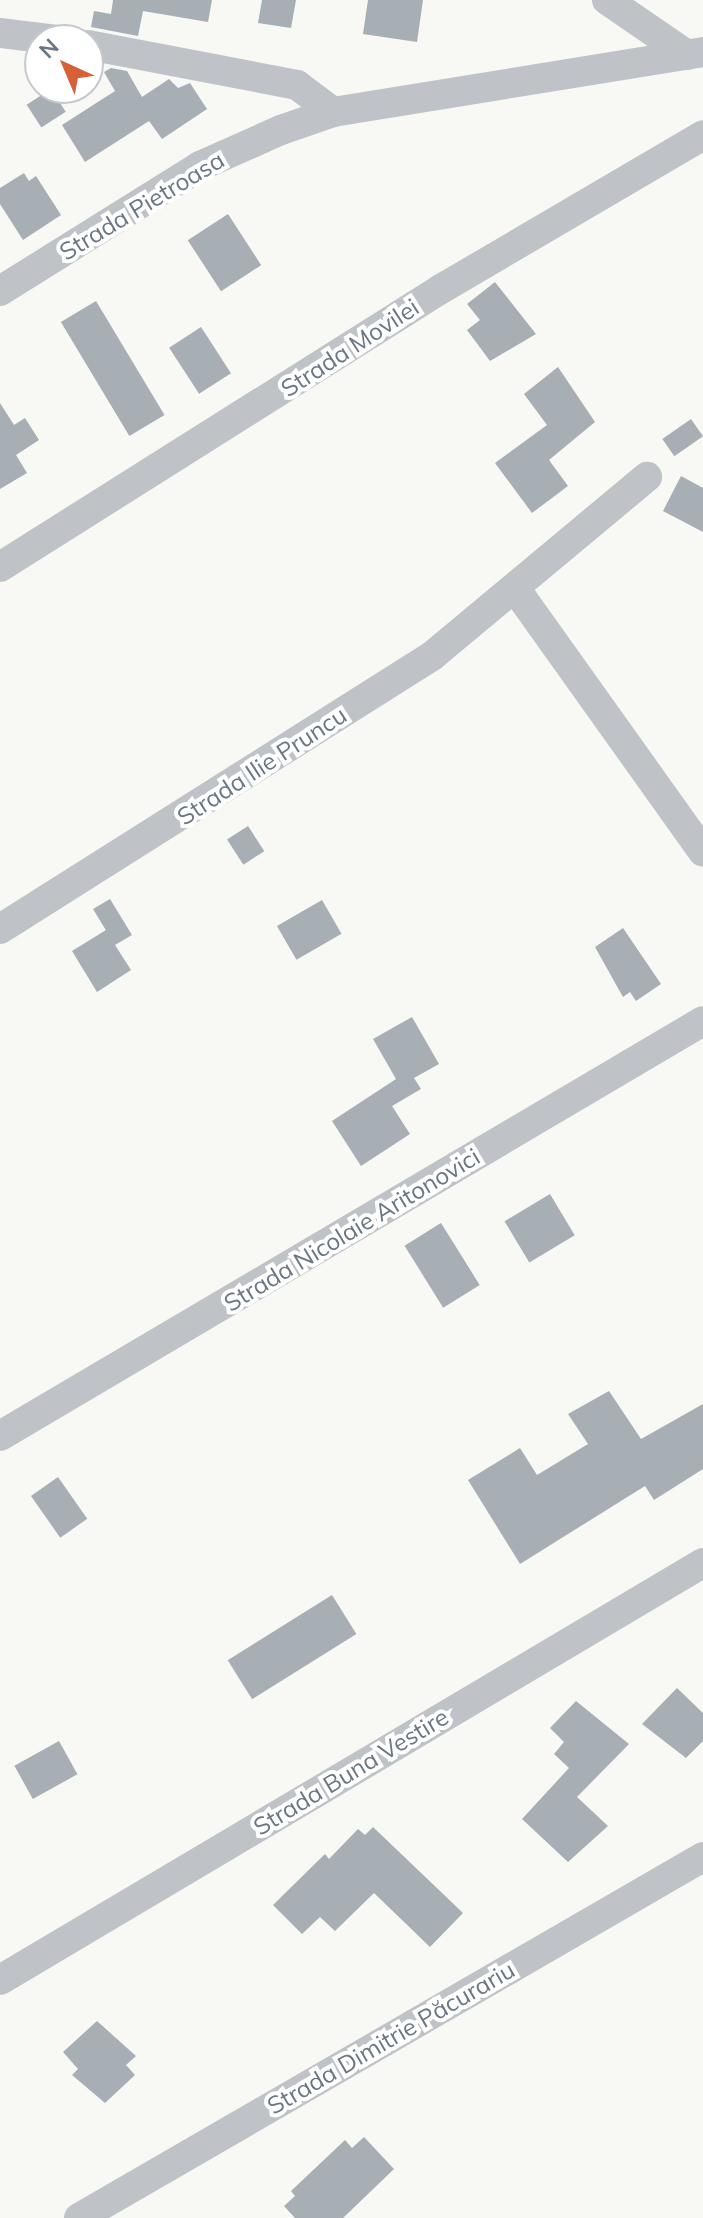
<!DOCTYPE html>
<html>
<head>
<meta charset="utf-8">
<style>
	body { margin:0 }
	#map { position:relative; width:703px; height:2218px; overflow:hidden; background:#f8f8f5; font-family:Mulish,sans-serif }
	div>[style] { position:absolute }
	.building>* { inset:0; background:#a7aeb4; transform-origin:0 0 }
	.minor>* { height:30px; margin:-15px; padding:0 15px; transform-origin:15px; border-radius:15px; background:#bfc3c7 }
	span { translate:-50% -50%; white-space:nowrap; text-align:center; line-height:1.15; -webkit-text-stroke:8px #fff; paint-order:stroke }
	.street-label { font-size:24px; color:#697784 }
	.north { position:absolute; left:24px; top:24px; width:80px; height:80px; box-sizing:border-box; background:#fff; border:2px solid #c3c9ce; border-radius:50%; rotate:316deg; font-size:22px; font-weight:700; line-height:32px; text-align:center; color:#697784 }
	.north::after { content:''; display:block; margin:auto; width:28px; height:36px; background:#d66138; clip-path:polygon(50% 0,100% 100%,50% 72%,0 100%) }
</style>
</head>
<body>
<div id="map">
	<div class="building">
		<i style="clip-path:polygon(113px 0,212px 0,208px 22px,143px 11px,138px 36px,91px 27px,94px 11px,111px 14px)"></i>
		<i style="clip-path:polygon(262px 0,296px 0,291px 28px,258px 23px)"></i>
		<i style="clip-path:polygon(368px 0,423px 0,417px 42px,363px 34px)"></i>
		<i style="clip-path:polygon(111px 68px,127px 71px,142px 97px,169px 79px,178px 88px,190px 83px,207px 109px,162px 139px,149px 121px,85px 162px,62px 125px,115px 91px,104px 72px)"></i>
		<i style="left:51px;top:89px;width:27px;height:29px;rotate:57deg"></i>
		<i style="clip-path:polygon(24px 173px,29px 181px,36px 176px,61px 215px,23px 240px,0 204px,0 188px)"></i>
		<i style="left:228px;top:214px;width:61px;height:48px;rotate:57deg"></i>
		<i style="clip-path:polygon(495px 282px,536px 334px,490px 361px,467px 330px,480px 320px,467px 304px)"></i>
		<i style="left:96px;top:301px;width:133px;height:41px;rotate:59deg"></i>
		<i style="left:201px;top:327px;width:55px;height:38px;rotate:57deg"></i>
		<i style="clip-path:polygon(558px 367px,595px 422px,549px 460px,568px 486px,532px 513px,495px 463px,547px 425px,524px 394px)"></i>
		<i style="clip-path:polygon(0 403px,14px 425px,25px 418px,39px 440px,16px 455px,27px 473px,0 489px)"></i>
		<i style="left:691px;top:419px;width:21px;height:35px;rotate:55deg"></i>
		<i style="clip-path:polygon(681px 476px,703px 488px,703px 532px,663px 511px)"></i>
		<i style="left:248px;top:826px;width:30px;height:25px;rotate:57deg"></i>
		<i style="clip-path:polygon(110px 899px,132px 935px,115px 945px,131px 970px,97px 992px,72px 951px,106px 930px,110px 937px,93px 909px)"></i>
		<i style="left:322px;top:900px;width:39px;height:52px;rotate:60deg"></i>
		<i style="clip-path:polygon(623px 928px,661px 984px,636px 1001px,630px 992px,623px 997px,595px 947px)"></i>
		<i style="clip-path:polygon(412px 1017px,439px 1064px,414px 1078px,421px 1089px,392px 1106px,410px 1134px,361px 1166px,332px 1121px,396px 1079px,373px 1039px)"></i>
		<i style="left:550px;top:1194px;width:48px;height:53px;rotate:59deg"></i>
		<i style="left:441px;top:1223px;width:73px;height:43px;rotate:58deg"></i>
		<i style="clip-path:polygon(609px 1391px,641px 1439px,703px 1404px,703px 1469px,654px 1500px,645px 1486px,520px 1564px,468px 1480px,520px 1448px,537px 1475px,588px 1444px,568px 1414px)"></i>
		<i style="left:58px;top:1477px;width:51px;height:33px;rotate:55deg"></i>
		<i style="left:332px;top:1595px;width:46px;height:123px;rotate:58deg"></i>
		<i style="clip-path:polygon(677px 1688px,703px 1713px,703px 1741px,686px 1758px,642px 1724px)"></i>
		<i style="clip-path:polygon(576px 1701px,629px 1744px,577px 1797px,608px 1826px,568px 1862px,522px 1819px,569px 1768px,554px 1754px,564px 1742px,550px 1728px)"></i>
		<i style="left:59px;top:1741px;width:38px;height:51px;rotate:61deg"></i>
		<i style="clip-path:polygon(373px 1827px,463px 1913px,430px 1947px,374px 1893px,335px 1931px,320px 1917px,302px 1934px,273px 1905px,325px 1854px,329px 1859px,358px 1829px,365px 1835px)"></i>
		<i style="clip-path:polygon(97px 2021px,136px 2056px,126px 2065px,135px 2075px,105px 2103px,72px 2075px,78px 2069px,63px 2052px)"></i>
		<i style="clip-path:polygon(364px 2137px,394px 2169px,343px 2218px,295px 2218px,284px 2206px,295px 2196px,291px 2191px,345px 2140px,352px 2148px)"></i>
	</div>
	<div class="minor">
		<i style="left:607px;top:0;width:97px;rotate:34.5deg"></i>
		<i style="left:0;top:33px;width:57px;rotate:7deg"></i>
		<i style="left:88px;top:45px;width:213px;rotate:10.8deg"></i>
		<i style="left:297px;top:85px;width:45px;rotate:36.9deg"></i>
		<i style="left:0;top:291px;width:236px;rotate:-32deg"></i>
		<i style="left:200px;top:166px;width:89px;rotate:-24deg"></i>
		<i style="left:281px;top:130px;width:55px;rotate:-19.1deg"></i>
		<i style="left:333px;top:112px;width:375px;rotate:-9.2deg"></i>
		<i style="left:0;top:567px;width:521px;rotate:-32.23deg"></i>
		<i style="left:441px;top:289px;width:304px;rotate:-30.4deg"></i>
		<i style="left:517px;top:591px;width:320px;rotate:54.5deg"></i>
		<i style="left:0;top:929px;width:511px;rotate:-32.29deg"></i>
		<i style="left:432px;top:656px;width:280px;rotate:-39.8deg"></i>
		<i style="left:0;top:1436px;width:816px;rotate:-30.55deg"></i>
		<i style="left:0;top:1980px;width:817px;rotate:-30.68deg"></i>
		<i style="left:79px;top:2218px;width:721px;rotate:-30.05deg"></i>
	</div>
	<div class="street-label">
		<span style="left:142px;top:206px;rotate:-31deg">Strada Pietroasa</span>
		<span style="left:350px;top:348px;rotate:-33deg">Strada Movilei</span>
		<span style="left:262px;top:766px;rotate:-33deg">Strada Ilie Pruncu</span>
		<span style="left:352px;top:1230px;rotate:-31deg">Strada Nicolaie Aritonovici</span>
		<span style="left:351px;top:1772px;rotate:-31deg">Strada Buna Vestire</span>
		<span style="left:391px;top:2038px;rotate:-30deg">Strada Dimitrie Păcurariu</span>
	</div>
	<div class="north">N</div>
</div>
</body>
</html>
